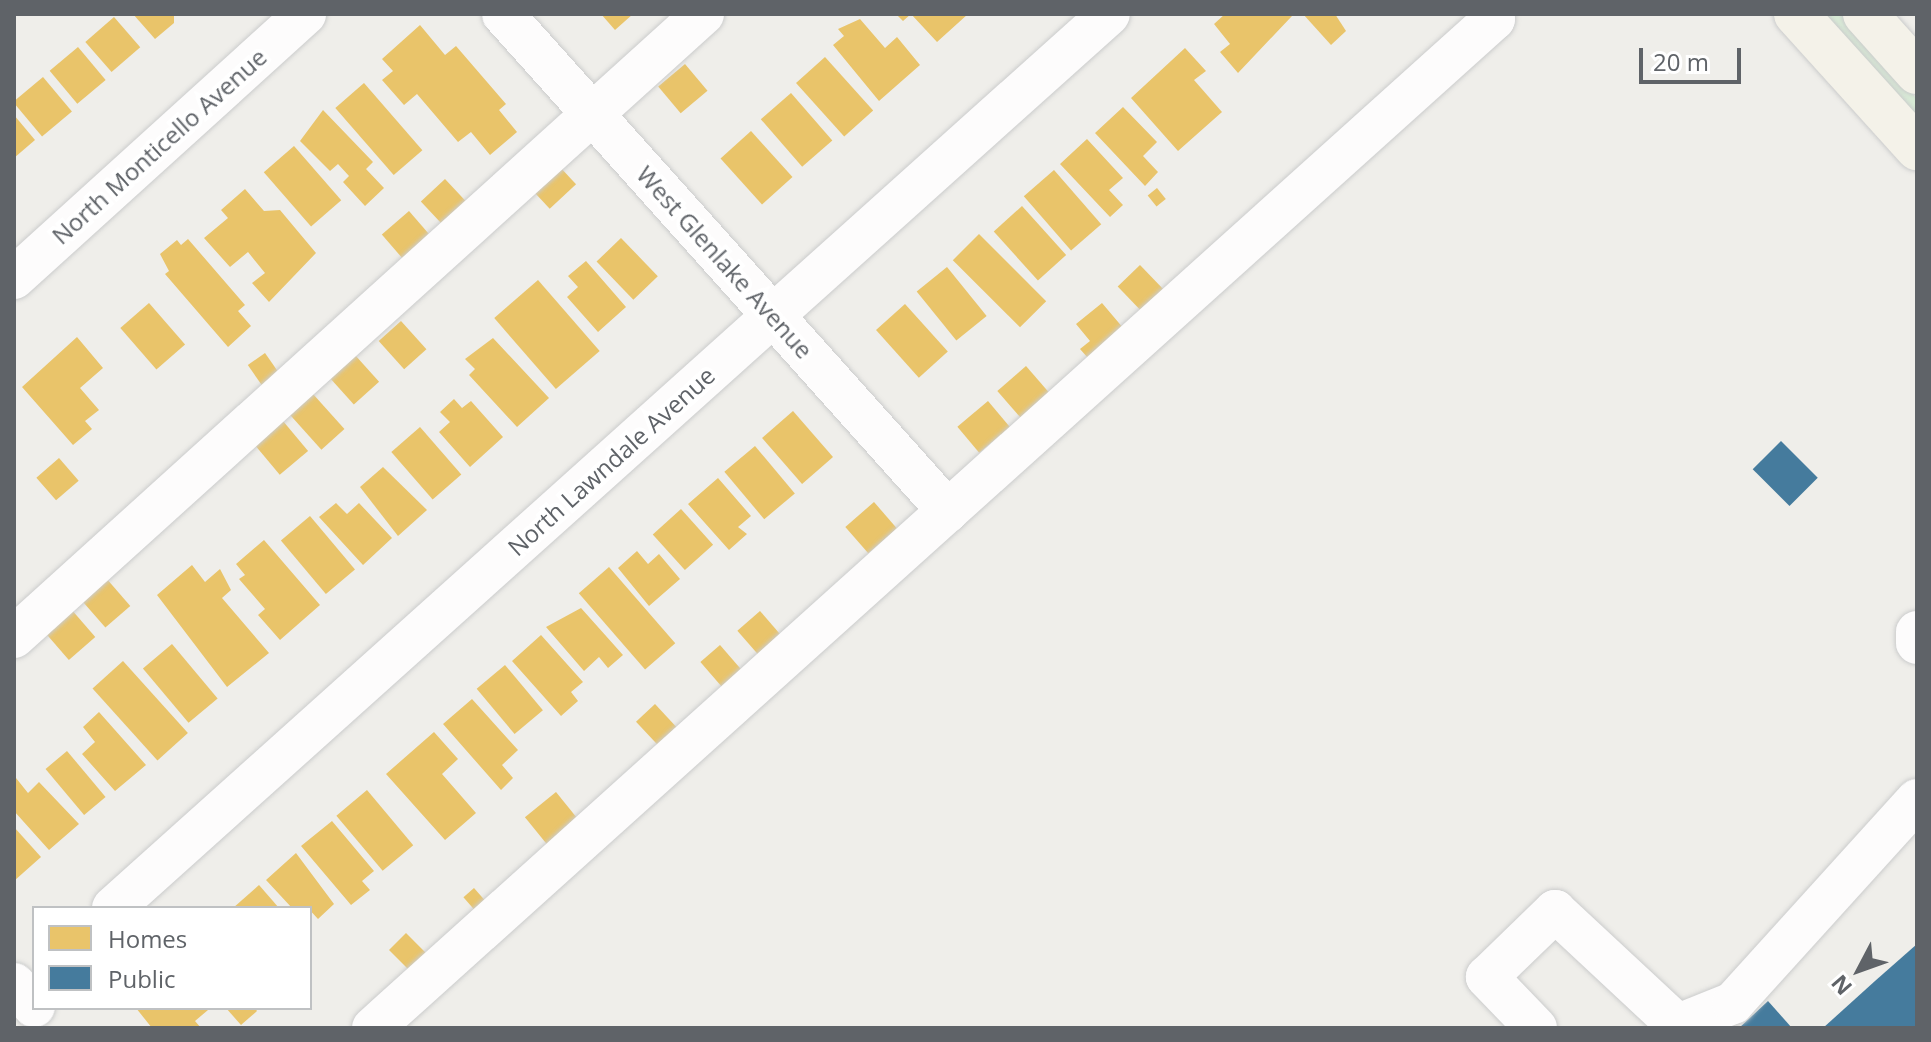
<!DOCTYPE html>
<html>
<head>
<meta charset="utf-8">
<style>
	body { margin:0 }
	#map { position:relative; width:1931px; height:1042px; overflow:hidden; background:#efeeea; font-family:"Open Sans",sans-serif }
	div>[style] { position:absolute }
	.green>* { inset:0; background:#d8ebd6 }
	.homes>* { inset:0; background:#e9c46a; transform-origin:0 0 }
	.public>* { inset:0; background:#457b9d; transform-origin:0 0 }
	.roads { filter:drop-shadow(0 0 2px #cbcccc) drop-shadow(0 0 2px #cbcccc) }
	.minor>* { height:42px; margin:-21px; padding:0 21px; transform-origin:21px; border-radius:21px; background:#fdfcfc }
	.major>* { height:44px; margin:-22px; padding:0 22px; transform-origin:22px; border-radius:22px; background:#f4f2e9 }
	span { translate:-50% -50%; white-space:nowrap; text-align:center; line-height:1.15; -webkit-text-stroke:8px #fff; paint-order:stroke }
	.street-label { font-size:24px; color:#5f6368 }
	.frame { position:absolute; inset:0; border:16px solid #5f6368; pointer-events:none }
	.legend { position:absolute; left:32px; top:906px; width:280px; height:104px; box-sizing:border-box; background:#fff; border:2px solid #bfc1c3; margin:0; padding:10px 14px; list-style:none; font-size:24px; color:#5f6368 }
	.legend li { display:flex; align-items:center; gap:16px; height:40px }
	.legend b { width:40px; border:2px solid #bfc1c3 }
	.north { position:absolute; left:1819px; top:930px; width:80px; height:80px; -webkit-text-stroke:6px #fff; paint-order:stroke; rotate:229deg; font-size:22px; font-weight:700; line-height:32px; text-align:center; color:#5f6368 }
	.north::after { content:''; display:block; margin:auto; width:28px; height:36px; background:#5f6368; clip-path:polygon(50% 0,100% 100%,50% 72%,0 100%) }
	.scale { position:absolute; left:1639px; top:48px; width:102px; height:36px; box-sizing:border-box; border:4px solid #5f6368; border-top:0; padding-left:10px; font-size:24px; line-height:28px; white-space:nowrap; color:#5f6368; -webkit-text-stroke:6px #fff; paint-order:stroke }
</style>
</head>
<body>
<div id="map">
	<div class="green">
		<i style="clip-path:polygon(1823px 14px,1841px 14px,1917px 99px,1917px 119px)"></i>
	</div>
	<div class="homes">
		<i style="clip-path:polygon(133px 14px,174px 14px,174px 23px,155px 39px)"></i>
		<i style="clip-path:polygon(601px 14px,633px 14px,615px 30px)"></i>
		<i style="clip-path:polygon(896px 14px,968px 14px,937px 42px,911px 14px,903px 21px)"></i>
		<i style="clip-path:polygon(1225px 14px,1291px 14px,1292px 16px,1238px 73px,1220px 52px,1230px 44px,1214px 24px)"></i>
		<i style="clip-path:polygon(1303px 14px,1335px 14px,1346px 31px,1331px 45px)"></i>
		<i style="left:114px;top:17px;width:40px;height:38px;rotate:49deg"></i>
		<i style="clip-path:polygon(860px 19px,885px 48px,897px 37px,920px 65px,879px 101px,833px 45px,844px 36px,838px 29px)"></i>
		<i style="clip-path:polygon(420px 25px,445px 55px,456px 46px,506px 104px,499px 110px,517px 132px,490px 155px,471px 132px,458px 142px,417px 94px,404px 105px,382px 80px,393px 71px,382px 59px)"></i>
		<i style="left:78px;top:47px;width:43px;height:37px;rotate:50deg"></i>
		<i style="clip-path:polygon(1185px 48px,1206px 71px,1194px 80px,1222px 112px,1178px 151px,1131px 98px)"></i>
		<i style="left:825px;top:57px;width:72px;height:39px;rotate:48deg"></i>
		<i style="left:685px;top:64px;width:35px;height:35px;rotate:50deg"></i>
		<i style="left:43px;top:77px;width:45px;height:39px;rotate:50deg"></i>
		<i style="left:364px;top:83px;width:89px;height:38px;rotate:49deg"></i>
		<i style="left:791px;top:93px;width:63px;height:40px;rotate:49deg"></i>
		<i style="clip-path:polygon(1123px 107px,1157px 142px,1143px 156px,1158px 172px,1145px 186px,1095px 133px)"></i>
		<i style="clip-path:polygon(323px 110px,373px 162px,366px 169px,384px 188px,365px 206px,343px 182px,349px 176px,338px 164px,330px 171px,300px 141px)"></i>
		<i style="clip-path:polygon(14px 115px,35px 140px,14px 158px)"></i>
		<i style="left:751px;top:131px;width:62px;height:41px;rotate:48deg"></i>
		<i style="clip-path:polygon(1087px 139px,1123px 178px,1109px 190px,1123px 205px,1110px 217px,1060px 164px)"></i>
		<i style="left:294px;top:146px;width:72px;height:40px;rotate:49deg"></i>
		<i style="left:559px;top:166px;width:25px;height:36px;rotate:47deg"></i>
		<i style="left:1054px;top:170px;width:72px;height:40px;rotate:49deg"></i>
		<i style="left:445px;top:179px;width:35px;height:33px;rotate:47deg"></i>
		<i style="left:1157px;top:188px;width:14px;height:12px;rotate:51deg"></i>
		<i style="clip-path:polygon(245px 189px,264px 211px,280px 210px,316px 253px,269px 302px,252px 283px,265px 273px,248px 252px,230px 267px,204px 238px,228px 218px,221px 210px)"></i>
		<i style="left:1022px;top:206px;width:66px;height:38px;rotate:48deg"></i>
		<i style="left:409px;top:211px;width:35px;height:36px;rotate:49deg"></i>
		<i style="left:979px;top:234px;width:95px;height:37px;rotate:45deg"></i>
		<i style="left:621px;top:238px;width:53px;height:34px;rotate:46deg"></i>
		<i style="clip-path:polygon(188px 239px,245px 305px,238px 311px,251px 326px,228px 347px,165px 274px,169px 271px,160px 254px,177px 240px,181px 245px)"></i>
		<i style="clip-path:polygon(586px 261px,626px 307px,598px 332px,567px 297px,578px 287px,568px 276px)"></i>
		<i style="left:1140px;top:265px;width:36px;height:31px;rotate:46deg"></i>
		<i style="left:947px;top:267px;width:63px;height:39px;rotate:51deg"></i>
		<i style="left:538px;top:280px;width:94px;height:58px;rotate:49deg"></i>
		<i style="left:149px;top:303px;width:55px;height:38px;rotate:49deg"></i>
		<i style="clip-path:polygon(1102px 303px,1124px 329px,1088px 358px,1080px 349px,1090px 341px,1076px 324px)"></i>
		<i style="left:905px;top:304px;width:64px;height:39px;rotate:48deg"></i>
		<i style="left:401px;top:321px;width:38px;height:30px;rotate:48deg"></i>
		<i style="clip-path:polygon(77px 337px,103px 368px,80px 388px,99px 410px,85px 421px,92px 429px,73px 445px,22px 387px)"></i>
		<i style="clip-path:polygon(493px 338px,549px 398px,517px 427px,469px 375px,475px 369px,465px 359px)"></i>
		<i style="left:265px;top:353px;width:28px;height:21px;rotate:55deg"></i>
		<i style="left:355px;top:355px;width:36px;height:34px;rotate:48deg"></i>
		<i style="left:1026px;top:366px;width:37px;height:38px;rotate:49deg"></i>
		<i style="left:313px;top:394px;width:47px;height:31px;rotate:48deg"></i>
		<i style="clip-path:polygon(454px 399px,462px 408px,471px 401px,503px 437px,470px 467px,439px 432px,450px 422px,440px 412px)"></i>
		<i style="left:988px;top:401px;width:34px;height:40px;rotate:50deg"></i>
		<i style="left:793px;top:411px;width:61px;height:41px;rotate:49deg"></i>
		<i style="left:283px;top:421px;width:39px;height:37px;rotate:50deg"></i>
		<i style="left:420px;top:427px;width:63px;height:38px;rotate:49deg"></i>
		<i style="left:755px;top:446px;width:62px;height:40px;rotate:50deg"></i>
		<i style="left:59px;top:458px;width:30px;height:30px;rotate:49deg"></i>
		<i style="clip-path:polygon(383px 467px,427px 510px,398px 536px,360px 487px)"></i>
		<i style="clip-path:polygon(718px 478px,751px 516px,738px 527px,747px 534px,729px 550px,688px 504px)"></i>
		<i style="left:874px;top:502px;width:35px;height:38px;rotate:49deg"></i>
		<i style="clip-path:polygon(336px 503px,347px 514px,359px 503px,392px 538px,363px 565px,319px 517px)"></i>
		<i style="left:681px;top:509px;width:48px;height:38px;rotate:48deg"></i>
		<i style="left:310px;top:516px;width:70px;height:38px;rotate:50deg"></i>
		<i style="clip-path:polygon(264px 540px,320px 605px,280px 640px,258px 615px,265px 609px,239px 579px,245px 575px,236px 564px)"></i>
		<i style="clip-path:polygon(637px 551px,648px 564px,659px 554px,680px 579px,649px 606px,618px 568px)"></i>
		<i style="clip-path:polygon(192px 565px,205px 582px,220px 569px,231px 590px,222px 598px,269px 653px,227px 687px,157px 595px)"></i>
		<i style="left:609px;top:567px;width:101px;height:40px;rotate:49deg"></i>
		<i style="left:106px;top:578px;width:37px;height:33px;rotate:49deg"></i>
		<i style="clip-path:polygon(581px 608px,623px 655px,608px 668px,599px 657px,584px 671px,546px 627px)"></i>
		<i style="left:71px;top:609px;width:37px;height:35px;rotate:49deg"></i>
		<i style="left:760px;top:611px;width:33px;height:30px;rotate:49deg"></i>
		<i style="clip-path:polygon(541px 635px,583px 682px,571px 692px,578px 701px,561px 716px,512px 661px)"></i>
		<i style="left:172px;top:644px;width:71px;height:38px;rotate:50deg"></i>
		<i style="left:720px;top:645px;width:33px;height:26px;rotate:49deg"></i>
		<i style="left:123px;top:661px;width:97px;height:41px;rotate:48deg"></i>
		<i style="left:505px;top:665px;width:59px;height:37px;rotate:50deg"></i>
		<i style="clip-path:polygon(472px 699px,518px 750px,502px 765px,513px 778px,501px 790px,443px 724px)"></i>
		<i style="left:655px;top:704px;width:33px;height:26px;rotate:47deg"></i>
		<i style="clip-path:polygon(99px 712px,146px 765px,115px 791px,82px 754px,95px 742px,83px 727px)"></i>
		<i style="clip-path:polygon(434px 732px,458px 759px,442px 774px,476px 813px,445px 840px,386px 774px)"></i>
		<i style="left:67px;top:751px;width:60px;height:28px;rotate:50deg"></i>
		<i style="clip-path:polygon(16px 778px,28px 793px,39px 782px,79px 824px,49px 850px,14px 811px)"></i>
		<i style="left:367px;top:790px;width:72px;height:40px;rotate:50deg"></i>
		<i style="left:556px;top:792px;width:35px;height:40px;rotate:51deg"></i>
		<i style="clip-path:polygon(332px 821px,374px 871px,362px 881px,370px 890px,351px 905px,301px 846px)"></i>
		<i style="clip-path:polygon(14px 827px,41px 857px,14px 881px)"></i>
		<i style="clip-path:polygon(296px 853px,334px 904px,318px 919px,307px 907px,292px 908px,266px 880px)"></i>
		<i style="clip-path:polygon(259px 885px,279px 908px,233px 908px)"></i>
		<i style="left:474px;top:888px;width:20px;height:14px;rotate:49deg"></i>
		<i style="left:406px;top:933px;width:31px;height:24px;rotate:45deg"></i>
		<i style="clip-path:polygon(136px 1008px,205px 1008px,208px 1010px,195px 1021px,201px 1028px,152px 1028px)"></i>
		<i style="clip-path:polygon(226px 1008px,255px 1008px,257px 1011px,241px 1025px)"></i>
	</div>
	<div class="public">
		<i style="left:1781px;top:441px;width:52px;height:40px;rotate:45deg"></i>
		<i style="clip-path:polygon(1917px 944px,1917px 1028px,1823px 1028px,1875px 981px)"></i>
		<i style="clip-path:polygon(1768px 1001px,1792px 1028px,1739px 1028px)"></i>
	</div>
	<div class="roads">
		<div class="minor">
			<i style="left:503px;top:14px;width:667px;rotate:48.16deg"></i>
			<i style="left:14px;top:278px;width:393px;rotate:-42.2deg"></i>
			<i style="left:1917px;top:632px;width:11px;rotate:90deg"></i>
			<i style="left:14px;top:637px;width:929px;rotate:-42.12deg"></i>
			<i style="left:113px;top:908px;width:1338px;rotate:-41.91deg"></i>
			<i style="left:14px;top:984px;width:30px;rotate:48deg"></i>
			<i style="left:373px;top:1028px;width:1508px;rotate:-41.99deg"></i>
			<i style="left:1494px;top:19px;width:6px;rotate:-129deg"></i>
			<i style="left:1536px;top:1028px;width:71px;rotate:-133.9deg"></i>
			<i style="left:1487px;top:977px;width:95px;rotate:-44.1deg"></i>
			<i style="left:1555px;top:911px;width:166px;rotate:43deg"></i>
			<i style="left:1671px;top:1028px;width:67px;rotate:-22deg"></i>
			<i style="left:1733px;top:1003px;width:274px;rotate:-47.8deg"></i>
		</div>
		<div class="major">
			<i style="left:1796px;top:14px;width:181px;rotate:47.9deg"></i>
			<i style="left:1865px;top:14px;width:78px;rotate:48.1deg"></i>
		</div>
	</div>
	<div class="street-label">
		<span style="left:159px;top:146px;rotate:-42deg">North Monticello Avenue</span>
		<span style="left:725px;top:262px;rotate:48deg">West Glenlake Avenue</span>
		<span style="left:611px;top:461px;rotate:-42deg">North Lawndale Avenue</span>
	</div>
	<div class="frame"></div>
	<ul class="legend">
	<li><b style="height:22px;background:#e9c46a"></b>Homes</li>
	<li><b style="height:22px;background:#457b9d"></b>Public</li>
	</ul>
	<div class="north">N</div>
	<div class="scale">20 m</div>
</div>
</body>
</html>
